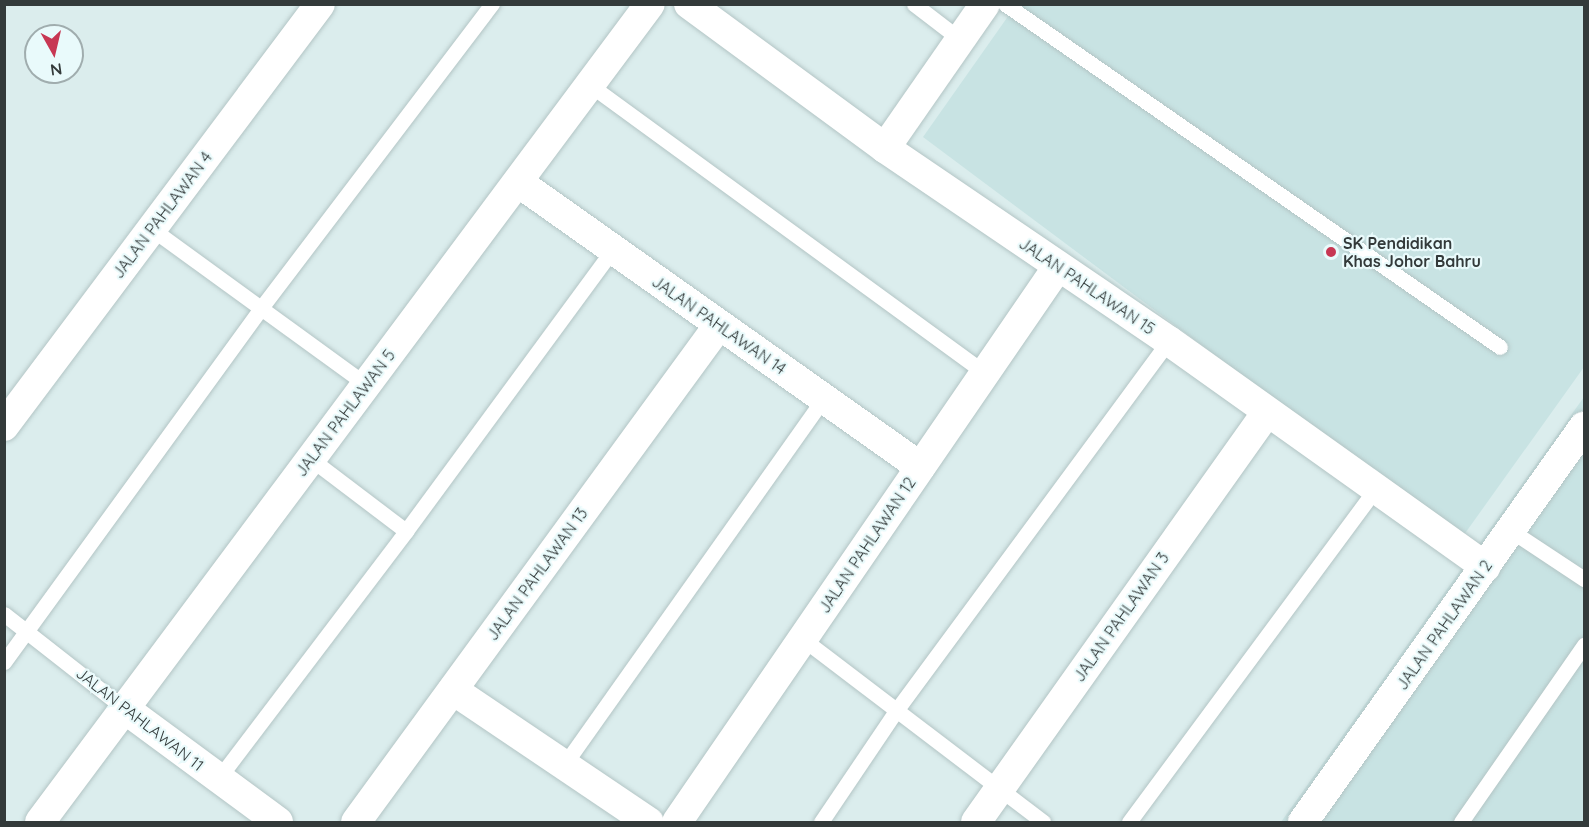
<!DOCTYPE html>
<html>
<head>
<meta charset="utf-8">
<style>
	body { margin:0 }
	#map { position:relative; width:1589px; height:827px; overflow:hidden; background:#dbeded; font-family:Quicksand,sans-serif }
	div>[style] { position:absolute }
	.built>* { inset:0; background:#c8e3e3 }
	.roads { filter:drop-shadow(0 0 2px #b3c5c5) drop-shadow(0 0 2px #b3c5c5) }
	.service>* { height:15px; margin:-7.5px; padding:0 7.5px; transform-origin:7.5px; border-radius:7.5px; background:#fff }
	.minor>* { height:30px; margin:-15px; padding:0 15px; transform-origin:15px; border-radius:15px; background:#fff }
	.dots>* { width:16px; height:16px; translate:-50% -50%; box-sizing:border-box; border:3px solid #e9fafb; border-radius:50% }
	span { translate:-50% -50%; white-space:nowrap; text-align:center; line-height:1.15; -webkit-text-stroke:4.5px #e9fafb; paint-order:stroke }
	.street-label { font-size:16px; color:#333a3a }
	.poi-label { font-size:16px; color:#333a3a; font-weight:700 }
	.left { translate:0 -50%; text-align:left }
	.frame { position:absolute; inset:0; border:6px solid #333a3a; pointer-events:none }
	.north { position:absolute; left:24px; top:24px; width:60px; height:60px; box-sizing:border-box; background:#e9fafb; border:2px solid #a0adae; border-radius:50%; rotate:172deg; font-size:16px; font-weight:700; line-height:24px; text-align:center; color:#333a3a }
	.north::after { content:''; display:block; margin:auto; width:21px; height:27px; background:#c73753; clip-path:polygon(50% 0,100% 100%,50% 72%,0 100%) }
</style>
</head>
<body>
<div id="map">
	<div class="built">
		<i style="clip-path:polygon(1016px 5px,1584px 5px,1584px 367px,1461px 539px,923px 137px)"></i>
		<i style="clip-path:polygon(1584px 397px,1584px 822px,1281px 822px)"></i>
	</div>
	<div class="roads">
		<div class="service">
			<i style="left:914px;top:4px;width:59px;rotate:37.5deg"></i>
			<i style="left:1005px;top:4px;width:602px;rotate:34.72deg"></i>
			<i style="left:590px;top:85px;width:489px;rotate:36.1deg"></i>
			<i style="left:152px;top:229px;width:266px;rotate:36deg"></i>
			<i style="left:311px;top:459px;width:119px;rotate:37.2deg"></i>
			<i style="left:1510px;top:530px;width:89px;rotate:33.5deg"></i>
			<i style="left:4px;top:614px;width:154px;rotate:38.1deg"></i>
			<i style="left:803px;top:639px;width:302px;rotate:37.3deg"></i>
			<i style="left:4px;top:662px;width:437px;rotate:-54deg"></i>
			<i style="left:261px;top:308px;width:382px;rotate:-52.8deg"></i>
			<i style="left:564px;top:765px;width:448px;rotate:-54.7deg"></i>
			<i style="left:218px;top:779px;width:311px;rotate:-52.8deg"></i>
			<i style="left:406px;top:531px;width:350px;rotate:-53.7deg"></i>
			<i style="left:821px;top:822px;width:138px;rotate:-56deg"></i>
			<i style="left:898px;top:708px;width:456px;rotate:-53.6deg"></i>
			<i style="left:1129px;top:822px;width:415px;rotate:-53.5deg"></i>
			<i style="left:1461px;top:822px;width:216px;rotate:-55.2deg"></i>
		</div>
		<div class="minor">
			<i style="left:689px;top:4px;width:243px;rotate:36.3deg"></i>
			<i style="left:885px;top:148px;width:343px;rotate:34.2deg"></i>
			<i style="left:1169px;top:341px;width:389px;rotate:35.5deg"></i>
			<i style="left:885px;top:148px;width:175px;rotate:-55.2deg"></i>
			<i style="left:518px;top:182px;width:493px;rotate:35.3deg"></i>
			<i style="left:4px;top:426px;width:527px;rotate:-53.17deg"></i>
			<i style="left:453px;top:690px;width:236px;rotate:34deg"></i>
			<i style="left:125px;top:709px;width:190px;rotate:36.4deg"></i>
			<i style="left:40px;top:822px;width:1020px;rotate:-53.29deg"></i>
			<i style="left:356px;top:822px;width:615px;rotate:-53.86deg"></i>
			<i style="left:677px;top:822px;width:672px;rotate:-55.55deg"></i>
			<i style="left:976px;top:822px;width:503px;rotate:-54.63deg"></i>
			<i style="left:1303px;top:822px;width:485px;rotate:-54.6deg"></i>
		</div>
	</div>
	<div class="dots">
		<i style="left:1331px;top:252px;background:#c73753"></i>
	</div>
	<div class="street-label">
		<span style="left:162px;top:215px;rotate:-53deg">JALAN PAHLAWAN 4</span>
		<span style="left:1087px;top:286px;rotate:34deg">JALAN PAHLAWAN 15</span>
		<span style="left:719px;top:325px;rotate:35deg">JALAN PAHLAWAN 14</span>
		<span style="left:345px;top:413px;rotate:-53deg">JALAN PAHLAWAN 5</span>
		<span style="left:867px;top:545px;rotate:-56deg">JALAN PAHLAWAN 12</span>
		<span style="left:537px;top:574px;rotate:-54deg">JALAN PAHLAWAN 13</span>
		<span style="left:1121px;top:617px;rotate:-55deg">JALAN PAHLAWAN 3</span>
		<span style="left:1444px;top:625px;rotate:-55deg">JALAN PAHLAWAN 2</span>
		<span style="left:140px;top:719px;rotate:38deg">JALAN PAHLAWAN 11</span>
	</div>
	<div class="poi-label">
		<span class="left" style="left:1343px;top:252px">SK Pendidikan<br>Khas Johor Bahru</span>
	</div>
	<div class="frame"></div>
	<div class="north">N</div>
</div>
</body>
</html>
